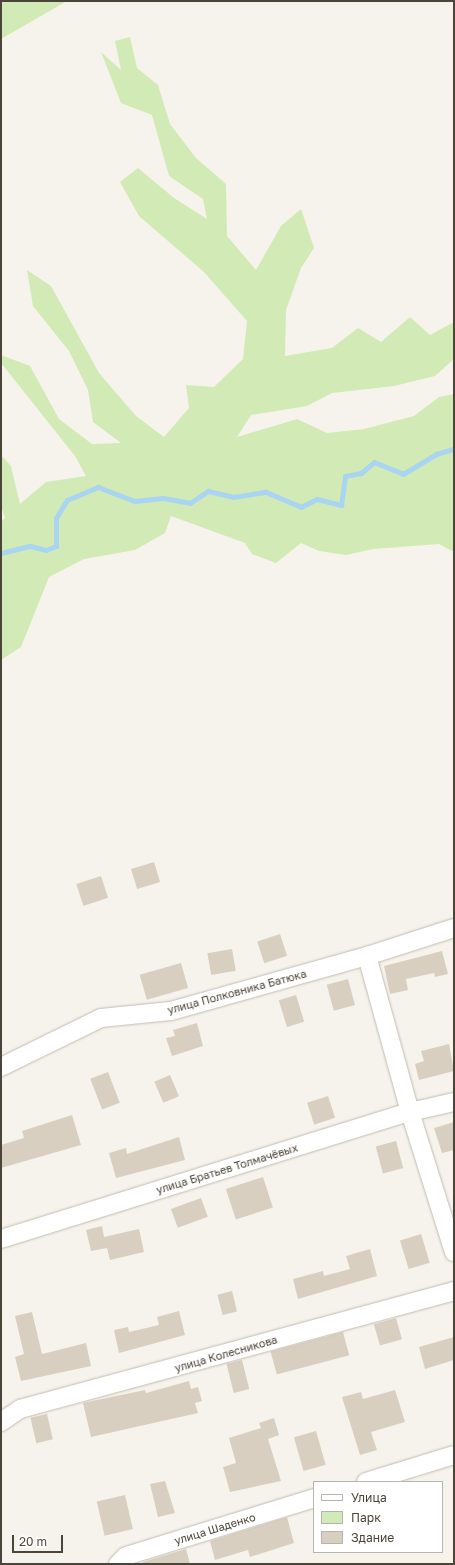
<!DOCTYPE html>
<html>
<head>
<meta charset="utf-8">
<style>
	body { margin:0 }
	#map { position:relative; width:455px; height:1565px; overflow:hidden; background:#f6f3ec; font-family:"Golos Text",sans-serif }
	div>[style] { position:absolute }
	.green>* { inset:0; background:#d2eab5 }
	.stream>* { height:5px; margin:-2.5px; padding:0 2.5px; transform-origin:2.5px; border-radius:2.5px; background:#a9d4f2 }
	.building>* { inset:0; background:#d8cfc1; transform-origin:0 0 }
	.roads { filter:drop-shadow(0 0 1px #c2bbae) drop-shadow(0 0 1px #c2bbae) }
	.minor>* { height:18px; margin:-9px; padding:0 9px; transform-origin:9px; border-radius:9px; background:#fff }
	span { translate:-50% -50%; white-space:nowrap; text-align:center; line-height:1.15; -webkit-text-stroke:4px #fff; paint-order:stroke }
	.street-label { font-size:11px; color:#4b4439 }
	.frame { position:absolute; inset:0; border:2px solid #4b4439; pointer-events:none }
	.legend { position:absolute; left:313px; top:1481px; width:130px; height:72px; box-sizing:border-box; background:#fff; border:1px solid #b7b4b0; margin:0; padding:5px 7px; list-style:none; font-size:12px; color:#4b4439 }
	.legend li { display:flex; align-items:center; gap:8px; height:20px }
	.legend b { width:20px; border:1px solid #b7b4b0 }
	.scale { position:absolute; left:12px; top:1535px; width:51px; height:18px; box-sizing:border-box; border:2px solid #4b4439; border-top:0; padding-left:5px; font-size:12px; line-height:14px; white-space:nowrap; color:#4b4439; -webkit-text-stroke:3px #fff; paint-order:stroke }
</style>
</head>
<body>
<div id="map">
	<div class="green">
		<i style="clip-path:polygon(1px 1px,67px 1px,1px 39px)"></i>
		<i style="clip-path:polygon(130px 37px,137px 68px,158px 85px,170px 124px,196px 158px,226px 184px,227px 236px,256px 270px,281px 226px,301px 209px,314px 248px,301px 268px,286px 310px,285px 356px,332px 348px,358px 328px,381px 342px,410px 317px,430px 335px,454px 322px,454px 359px,435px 376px,394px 386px,332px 393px,307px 406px,251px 415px,237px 437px,297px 419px,327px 433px,364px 429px,414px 416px,439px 397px,454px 394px,454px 552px,439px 544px,373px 549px,346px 555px,319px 551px,301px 543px,276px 563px,252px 554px,245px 543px,171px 516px,165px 533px,135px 550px,84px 559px,49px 577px,21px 647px,1px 660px,1px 522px,5px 518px,1px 506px,1px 455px,11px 466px,20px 504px,46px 482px,86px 476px,75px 456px,1px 363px,1px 355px,30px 366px,59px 419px,92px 444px,121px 443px,93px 422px,88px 390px,69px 351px,33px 306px,27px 270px,51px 286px,99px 373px,136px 416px,164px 437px,189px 408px,186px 385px,214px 387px,243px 359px,247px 321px,204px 272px,139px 216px,120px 182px,138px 168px,174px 198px,207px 219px,203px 199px,169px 176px,152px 115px,121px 103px,101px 52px,121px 70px,115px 41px)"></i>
	</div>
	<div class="stream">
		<i style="left:1px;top:553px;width:30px;rotate:-14deg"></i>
		<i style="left:30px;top:546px;width:16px;rotate:14deg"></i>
		<i style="left:46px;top:550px;width:11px;rotate:-22deg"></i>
		<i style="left:56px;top:546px;width:28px;rotate:-90deg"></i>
		<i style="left:56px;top:518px;width:21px;rotate:-59deg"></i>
		<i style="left:67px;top:500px;width:34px;rotate:-23deg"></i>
		<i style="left:98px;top:487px;width:40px;rotate:21deg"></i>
		<i style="left:135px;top:501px;width:28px;rotate:-6deg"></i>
		<i style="left:163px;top:498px;width:27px;rotate:10deg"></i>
		<i style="left:190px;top:503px;width:22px;rotate:-34deg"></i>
		<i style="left:208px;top:491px;width:26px;rotate:13deg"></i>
		<i style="left:233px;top:497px;width:33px;rotate:-9deg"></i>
		<i style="left:266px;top:492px;width:38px;rotate:23deg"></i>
		<i style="left:301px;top:507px;width:18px;rotate:-27deg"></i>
		<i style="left:317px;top:499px;width:25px;rotate:14deg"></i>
		<i style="left:341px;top:505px;width:29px;rotate:-82deg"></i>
		<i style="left:345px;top:476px;width:16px;rotate:-11deg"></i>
		<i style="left:361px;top:473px;width:17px;rotate:-40deg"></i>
		<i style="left:374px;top:462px;width:31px;rotate:22deg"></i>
		<i style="left:403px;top:474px;width:39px;rotate:-31deg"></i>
		<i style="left:436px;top:454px;width:19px;rotate:-16deg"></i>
	</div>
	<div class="building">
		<i style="left:154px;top:862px;width:21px;height:24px;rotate:73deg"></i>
		<i style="left:101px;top:876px;width:23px;height:26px;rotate:72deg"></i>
		<i style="left:280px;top:934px;width:23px;height:24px;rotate:72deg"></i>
		<i style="left:232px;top:949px;width:22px;height:25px;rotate:80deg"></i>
		<i style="clip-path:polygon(442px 951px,448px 974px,435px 977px,434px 973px,406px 979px,408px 990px,390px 994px,384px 966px)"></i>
		<i style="left:181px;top:963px;width:26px;height:43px;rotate:74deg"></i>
		<i style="left:348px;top:979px;width:27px;height:22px;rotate:75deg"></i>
		<i style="left:296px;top:995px;width:28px;height:18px;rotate:73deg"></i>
		<i style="clip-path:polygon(197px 1023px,203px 1046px,172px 1056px,166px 1038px,175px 1036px,173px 1030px)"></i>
		<i style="clip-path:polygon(449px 1044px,454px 1071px,419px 1080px,415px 1064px,424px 1061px,421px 1051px)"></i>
		<i style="left:108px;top:1072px;width:33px;height:19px;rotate:69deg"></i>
		<i style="left:170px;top:1075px;width:23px;height:17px;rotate:67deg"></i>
		<i style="left:328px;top:1096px;width:23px;height:22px;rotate:72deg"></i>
		<i style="clip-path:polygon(72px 1115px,81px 1145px,1px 1168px,1px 1145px,24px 1138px,22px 1131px)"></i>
		<i style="clip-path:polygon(454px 1122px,454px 1150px,442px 1153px,434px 1128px)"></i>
		<i style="clip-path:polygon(179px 1137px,185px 1160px,116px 1178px,109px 1153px,126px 1148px,127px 1154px)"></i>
		<i style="left:396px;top:1141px;width:28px;height:21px;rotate:75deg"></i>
		<i style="left:263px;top:1177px;width:32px;height:39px;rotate:72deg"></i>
		<i style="left:201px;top:1198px;width:20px;height:32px;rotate:70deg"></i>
		<i style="clip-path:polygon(102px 1226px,104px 1237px,139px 1229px,144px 1252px,110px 1260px,107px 1248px,91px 1251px,86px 1230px)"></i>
		<i style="left:421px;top:1234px;width:30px;height:22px;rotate:73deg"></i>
		<i style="clip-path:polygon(370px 1249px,377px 1276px,298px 1299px,293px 1279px,323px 1271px,324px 1276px,350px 1269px,346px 1256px)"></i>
		<i style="left:232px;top:1291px;width:21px;height:15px;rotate:76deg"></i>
		<i style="clip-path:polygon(179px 1311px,185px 1335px,119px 1353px,114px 1330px,128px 1327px,129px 1332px,159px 1325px,157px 1317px)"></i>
		<i style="clip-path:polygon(32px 1312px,42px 1354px,86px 1343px,91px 1366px,21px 1381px,15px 1357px,24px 1354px,15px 1316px)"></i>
		<i style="left:396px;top:1318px;width:22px;height:23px;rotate:74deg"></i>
		<i style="left:343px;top:1332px;width:24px;height:75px;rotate:75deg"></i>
		<i style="clip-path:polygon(454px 1337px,454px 1360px,425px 1369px,419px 1347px)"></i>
		<i style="left:242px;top:1360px;width:30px;height:16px;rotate:76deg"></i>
		<i style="clip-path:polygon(189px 1381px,191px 1389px,198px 1387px,202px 1401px,195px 1403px,198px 1413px,91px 1437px,83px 1403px,145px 1390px,146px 1393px)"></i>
		<i style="clip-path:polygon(395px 1390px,405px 1422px,371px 1432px,377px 1450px,360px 1455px,342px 1397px,361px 1392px,363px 1399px)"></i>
		<i style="left:47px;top:1414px;width:26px;height:17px;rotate:77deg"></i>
		<i style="clip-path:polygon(274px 1418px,279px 1435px,268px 1439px,281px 1481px,230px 1492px,223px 1467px,236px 1463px,229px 1438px,261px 1428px,259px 1423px)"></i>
		<i style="left:316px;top:1431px;width:35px;height:23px;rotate:74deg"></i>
		<i style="clip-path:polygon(165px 1481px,175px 1513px,158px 1517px,150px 1484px)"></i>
		<i style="left:125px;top:1495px;width:35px;height:29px;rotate:77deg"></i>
		<i style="clip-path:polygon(287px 1517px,294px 1543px,250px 1557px,248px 1550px,215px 1560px,210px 1541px)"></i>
		<i style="clip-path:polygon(186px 1549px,190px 1564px,143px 1564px,143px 1562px)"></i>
	</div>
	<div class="roads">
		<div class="minor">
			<i style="left:367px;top:956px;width:162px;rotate:74.6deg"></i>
			<i style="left:410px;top:1112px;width:147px;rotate:72.6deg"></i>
			<i style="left:1px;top:1067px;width:111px;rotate:-26.1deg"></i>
			<i style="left:101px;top:1018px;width:70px;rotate:-5.7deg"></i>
			<i style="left:171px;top:1011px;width:204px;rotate:-15.7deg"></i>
			<i style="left:367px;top:956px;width:91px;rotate:-17.8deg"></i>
			<i style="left:1px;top:1239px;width:428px;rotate:-17.3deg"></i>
			<i style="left:410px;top:1112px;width:45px;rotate:-12.8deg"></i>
			<i style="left:1px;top:1422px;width:23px;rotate:-34deg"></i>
			<i style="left:20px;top:1409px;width:450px;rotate:-15.2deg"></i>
			<i style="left:366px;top:1482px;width:92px;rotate:-17.1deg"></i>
			<i style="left:118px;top:1564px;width:11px;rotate:-45deg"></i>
			<i style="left:126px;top:1556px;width:197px;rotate:-17.1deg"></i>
		</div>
	</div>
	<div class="street-label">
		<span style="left:237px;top:992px;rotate:-15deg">улица Полковника Батюка</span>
		<span style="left:227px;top:1169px;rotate:-17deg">улица Братьев Толмачёвых</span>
		<span style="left:226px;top:1354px;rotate:-16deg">улица Колесникова</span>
		<span style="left:215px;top:1529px;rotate:-17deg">улица Шаденко</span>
	</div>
	<div class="frame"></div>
	<ul class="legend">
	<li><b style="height:5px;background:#fff"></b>Улица</li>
	<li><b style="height:11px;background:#d2eab5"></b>Парк</li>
	<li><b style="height:11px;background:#d8cfc1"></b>Здание</li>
	</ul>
	<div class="scale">20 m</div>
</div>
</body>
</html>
